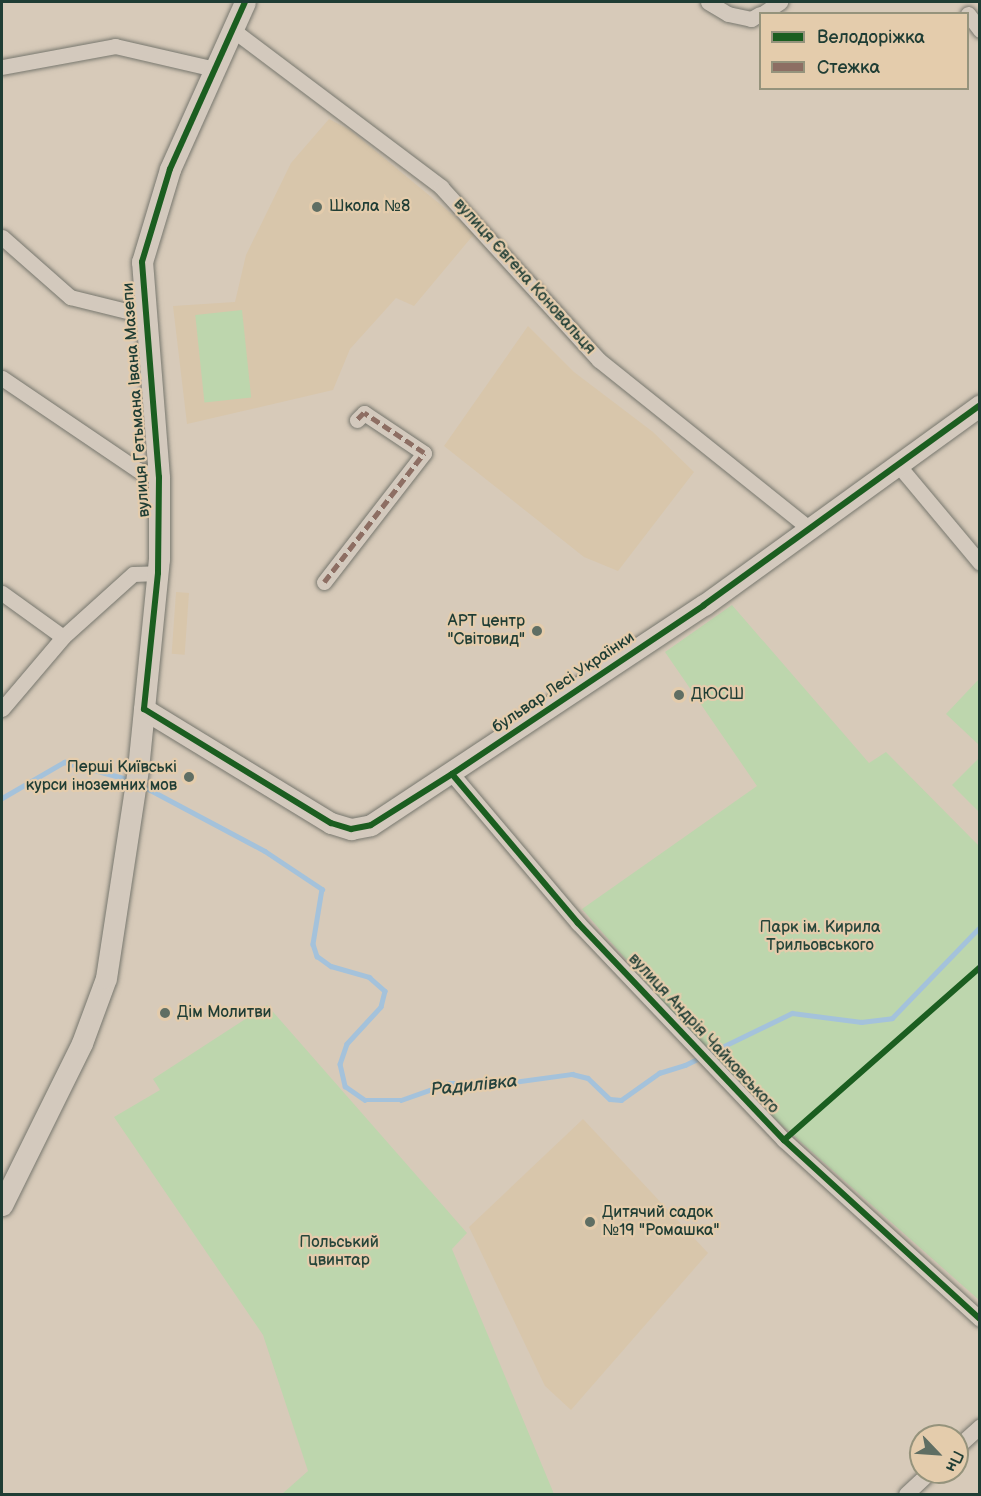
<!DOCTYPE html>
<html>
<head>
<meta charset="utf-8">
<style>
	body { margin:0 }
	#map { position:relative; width:981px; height:1496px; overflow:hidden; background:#d7cab9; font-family:"Balsamiq Sans",sans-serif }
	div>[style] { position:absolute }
	.built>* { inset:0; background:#d8c6ab; transform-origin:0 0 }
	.green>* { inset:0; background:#bdd6ad; transform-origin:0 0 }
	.stream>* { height:4.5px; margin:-2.25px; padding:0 2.25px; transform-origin:2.25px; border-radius:2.25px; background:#a4c2db }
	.roads { filter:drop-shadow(0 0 2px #77776e) drop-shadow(0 0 2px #77776e) }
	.street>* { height:15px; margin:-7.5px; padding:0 7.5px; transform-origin:7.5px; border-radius:7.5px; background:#d3c9bd }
	.secondary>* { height:21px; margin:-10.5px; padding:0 10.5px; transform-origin:10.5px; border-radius:10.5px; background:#d3c9bd }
	.quiet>* { height:4.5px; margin-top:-2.25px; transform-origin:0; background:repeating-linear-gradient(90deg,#8d6e63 0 9px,transparent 0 13.5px) }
	.cycleway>* { height:6px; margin:-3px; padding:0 3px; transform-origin:3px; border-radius:3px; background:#1b5e20 }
	.dots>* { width:16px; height:16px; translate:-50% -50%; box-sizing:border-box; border:3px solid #e4ccac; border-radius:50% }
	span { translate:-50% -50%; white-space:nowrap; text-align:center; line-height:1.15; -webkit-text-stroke:4.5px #e4ccac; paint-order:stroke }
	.poi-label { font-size:16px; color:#1f3d34 }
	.left { translate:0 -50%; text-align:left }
	.right { translate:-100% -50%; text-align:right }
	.street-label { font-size:16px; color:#1f3d34 }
	.park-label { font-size:16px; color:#26453a }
	.water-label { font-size:18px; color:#25433d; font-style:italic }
	.frame { position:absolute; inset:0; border:3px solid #1f3d34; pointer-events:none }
	.legend { position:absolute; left:759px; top:12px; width:210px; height:78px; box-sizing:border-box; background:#e4ccac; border:2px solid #95937c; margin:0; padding:8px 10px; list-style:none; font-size:18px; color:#1f3d34 }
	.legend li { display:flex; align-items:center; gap:12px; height:30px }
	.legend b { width:30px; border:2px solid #95937c }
	.north { position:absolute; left:909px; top:1424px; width:60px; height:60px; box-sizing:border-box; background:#e4ccac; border:2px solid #95937c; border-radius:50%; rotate:115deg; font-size:16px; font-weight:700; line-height:24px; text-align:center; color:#1f3d34 }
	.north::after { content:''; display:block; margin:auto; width:21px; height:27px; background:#5f6e63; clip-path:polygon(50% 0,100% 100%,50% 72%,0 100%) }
</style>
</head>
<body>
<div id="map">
	<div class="built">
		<i style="clip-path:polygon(329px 119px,350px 130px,475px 233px,414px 306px,396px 298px,350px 349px,333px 390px,187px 424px,173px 306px,235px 302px,246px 255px,291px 163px)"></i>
		<i style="clip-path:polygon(528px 326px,574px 372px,653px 432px,694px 472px,618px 571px,584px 557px,444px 446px)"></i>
		<i style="left:176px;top:592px;width:13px;height:62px;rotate:4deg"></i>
		<i style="clip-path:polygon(583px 1119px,708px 1253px,571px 1410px,545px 1386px,469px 1227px)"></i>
	</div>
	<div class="green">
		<i style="left:242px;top:310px;width:88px;height:47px;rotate:84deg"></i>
		<i style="clip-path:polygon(732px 605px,869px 763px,886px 752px,979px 846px,979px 1300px,777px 1121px,684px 1026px,582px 909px,757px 786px,665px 652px)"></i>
		<i style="clip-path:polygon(979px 679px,980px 744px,979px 745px,946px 714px)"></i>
		<i style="clip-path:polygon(979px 758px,979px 812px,952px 785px)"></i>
		<i style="clip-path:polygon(267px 1005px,467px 1233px,452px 1249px,554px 1494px,282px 1494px,308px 1471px,263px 1335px,114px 1117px,160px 1090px,153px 1079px)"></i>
	</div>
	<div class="stream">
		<i style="left:141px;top:785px;width:140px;rotate:28deg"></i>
		<i style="left:265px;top:851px;width:69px;rotate:33.7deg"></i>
		<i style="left:322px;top:889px;width:56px;rotate:99.3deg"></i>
		<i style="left:313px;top:944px;width:13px;rotate:72deg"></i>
		<i style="left:317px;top:956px;width:17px;rotate:36deg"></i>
		<i style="left:331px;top:966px;width:40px;rotate:16deg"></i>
		<i style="left:369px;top:977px;width:21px;rotate:41deg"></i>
		<i style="left:385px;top:991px;width:16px;rotate:104deg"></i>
		<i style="left:381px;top:1007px;width:50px;rotate:132.6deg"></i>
		<i style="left:347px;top:1044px;width:21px;rotate:109deg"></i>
		<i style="left:340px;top:1064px;width:23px;rotate:77deg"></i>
		<i style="left:345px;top:1086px;width:24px;rotate:35deg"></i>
		<i style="left:365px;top:1100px;width:36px"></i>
		<i style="left:401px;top:1100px;width:51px;rotate:-19.5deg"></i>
		<i style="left:449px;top:1083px;width:49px;rotate:1.2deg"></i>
		<i style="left:498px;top:1084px;width:75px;rotate:-7.7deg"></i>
		<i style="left:572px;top:1074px;width:16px;rotate:14deg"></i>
		<i style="left:588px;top:1078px;width:30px;rotate:44deg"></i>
		<i style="left:610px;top:1099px;width:11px;rotate:5deg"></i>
		<i style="left:621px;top:1100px;width:47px;rotate:-35.4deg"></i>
		<i style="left:659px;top:1073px;width:27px;rotate:-17deg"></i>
		<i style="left:685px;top:1065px;width:119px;rotate:-25.9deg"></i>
		<i style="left:792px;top:1013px;width:70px;rotate:7.4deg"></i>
		<i style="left:861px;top:1022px;width:31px;rotate:-7deg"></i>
		<i style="left:892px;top:1018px;width:127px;rotate:-46deg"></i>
		<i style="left:2px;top:798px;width:72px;rotate:-30.1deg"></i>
		<i style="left:64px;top:762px;width:69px;rotate:15deg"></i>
	</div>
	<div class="roads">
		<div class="street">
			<i style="left:708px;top:2px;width:23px;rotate:31deg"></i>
			<i style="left:728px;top:14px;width:24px;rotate:12deg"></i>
			<i style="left:751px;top:19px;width:10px;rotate:-29deg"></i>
			<i style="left:762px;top:14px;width:22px;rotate:-34deg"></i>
			<i style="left:968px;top:14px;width:20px;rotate:53deg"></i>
			<i style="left:233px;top:30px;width:261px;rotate:37deg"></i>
			<i style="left:441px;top:187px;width:234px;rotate:47.6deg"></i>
			<i style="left:599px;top:360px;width:270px;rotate:38.7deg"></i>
			<i style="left:2px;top:67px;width:115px;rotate:-10.5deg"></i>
			<i style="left:115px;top:46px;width:103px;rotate:13deg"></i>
			<i style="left:2px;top:237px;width:91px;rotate:41.4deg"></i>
			<i style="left:70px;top:297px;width:75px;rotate:13.9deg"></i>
			<i style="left:2px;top:378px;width:164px;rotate:34.1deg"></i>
			<i style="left:138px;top:470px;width:22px;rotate:18deg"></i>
			<i style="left:899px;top:466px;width:126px;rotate:50.1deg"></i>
			<i style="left:324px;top:582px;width:163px;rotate:-52.2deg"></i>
			<i style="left:424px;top:453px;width:72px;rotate:-146.3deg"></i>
			<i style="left:364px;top:413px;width:10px;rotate:135deg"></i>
			<i style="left:2px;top:593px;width:75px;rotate:35.8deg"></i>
			<i style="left:2px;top:709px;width:94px;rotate:-49.7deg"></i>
			<i style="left:63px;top:637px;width:94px;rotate:-42deg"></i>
			<i style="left:133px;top:574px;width:25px;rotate:-2deg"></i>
			<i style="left:452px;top:774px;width:195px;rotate:49.8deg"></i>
			<i style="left:578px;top:923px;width:299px;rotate:46.5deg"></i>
			<i style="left:784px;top:1140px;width:265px;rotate:42.4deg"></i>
			<i style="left:957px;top:1447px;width:31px;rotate:-42deg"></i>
			<i style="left:906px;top:1494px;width:33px;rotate:-43deg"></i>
		</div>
		<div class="secondary">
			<i style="left:144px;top:709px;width:219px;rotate:31.4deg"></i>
			<i style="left:331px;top:823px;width:21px;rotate:17deg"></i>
			<i style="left:351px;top:829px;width:20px;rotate:-11deg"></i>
			<i style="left:371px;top:825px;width:399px;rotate:-33.5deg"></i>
			<i style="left:704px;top:605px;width:341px;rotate:-35.9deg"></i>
			<i style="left:2px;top:1205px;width:181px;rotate:-63.7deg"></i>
			<i style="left:82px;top:1043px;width:69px;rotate:-69.7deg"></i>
			<i style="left:106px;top:978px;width:211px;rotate:-81.3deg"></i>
			<i style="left:138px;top:769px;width:211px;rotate:-84.3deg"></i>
			<i style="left:159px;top:559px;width:82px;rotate:-90deg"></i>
			<i style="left:159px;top:477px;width:216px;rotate:-94.5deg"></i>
			<i style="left:142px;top:262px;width:97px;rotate:-73.2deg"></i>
			<i style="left:170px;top:169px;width:183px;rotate:-65.8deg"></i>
		</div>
	</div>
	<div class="quiet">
		<i style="left:324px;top:582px;width:163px;rotate:-52.2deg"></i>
		<i style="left:424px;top:453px;width:72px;rotate:-146.3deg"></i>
		<i style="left:364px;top:413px;width:10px;rotate:135deg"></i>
	</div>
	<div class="cycleway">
		<i style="left:245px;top:2px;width:183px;rotate:114.2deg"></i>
		<i style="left:170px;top:169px;width:97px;rotate:106.8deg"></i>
		<i style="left:142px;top:262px;width:216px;rotate:85.5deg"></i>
		<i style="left:159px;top:477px;width:96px;rotate:90.6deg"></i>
		<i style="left:158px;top:573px;width:137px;rotate:95.9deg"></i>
		<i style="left:144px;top:709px;width:219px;rotate:31.4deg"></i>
		<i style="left:331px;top:823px;width:21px;rotate:17deg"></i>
		<i style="left:351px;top:829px;width:20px;rotate:-11deg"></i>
		<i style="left:371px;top:825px;width:96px;rotate:-32.2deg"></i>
		<i style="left:452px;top:774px;width:303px;rotate:-33.8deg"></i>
		<i style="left:704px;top:605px;width:341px;rotate:-35.9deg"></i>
		<i style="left:452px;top:774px;width:195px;rotate:49.8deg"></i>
		<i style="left:578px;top:923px;width:299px;rotate:46.5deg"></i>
		<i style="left:784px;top:1140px;width:265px;rotate:42.4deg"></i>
		<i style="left:784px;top:1140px;width:261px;rotate:-41.4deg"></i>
	</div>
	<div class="dots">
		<i style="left:317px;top:207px;background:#5f6e63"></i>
		<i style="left:537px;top:631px;background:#5f6e63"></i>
		<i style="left:679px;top:695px;background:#5f6e63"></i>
		<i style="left:189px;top:777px;background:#5f6e63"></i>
		<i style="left:165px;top:1013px;background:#5f6e63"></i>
		<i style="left:590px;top:1222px;background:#5f6e63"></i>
	</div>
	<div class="poi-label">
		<span class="left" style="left:329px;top:207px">Школа №8</span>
		<span class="right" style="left:525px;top:631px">АРТ центр<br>"Світовид"</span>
		<span class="left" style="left:691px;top:695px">ДЮСШ</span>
		<span class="right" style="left:177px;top:777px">Перші Київські<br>курси іноземних мов</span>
		<span class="left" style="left:177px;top:1013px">Дім Молитви</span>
		<span class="left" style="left:602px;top:1222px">Дитячий садок<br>№19 "Ромашка"</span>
	</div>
	<div class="street-label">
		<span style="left:524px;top:277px;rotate:48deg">вулиця Євгена Коновальця</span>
		<span style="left:137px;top:400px;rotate:-94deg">вулиця Гетьмана Івана Мазепи</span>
		<span style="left:564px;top:683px;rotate:-34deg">бульвар Лесі Українки</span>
		<span style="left:703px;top:1034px;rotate:47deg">вулиця Андрія Чайковського</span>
	</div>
	<div class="park-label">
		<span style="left:820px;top:937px">Парк ім. Кирила<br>Трильовського</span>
		<span style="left:339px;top:1252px">Польський<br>цвинтар</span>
	</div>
	<div class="water-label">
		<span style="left:474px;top:1086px;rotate:-6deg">Радилівка</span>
	</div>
	<div class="frame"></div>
	<ul class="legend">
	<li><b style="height:8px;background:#1b5e20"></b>Велодоріжка</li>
	<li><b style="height:8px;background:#8d6e63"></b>Стежка</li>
	</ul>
	<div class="north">Пн</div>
</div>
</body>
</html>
